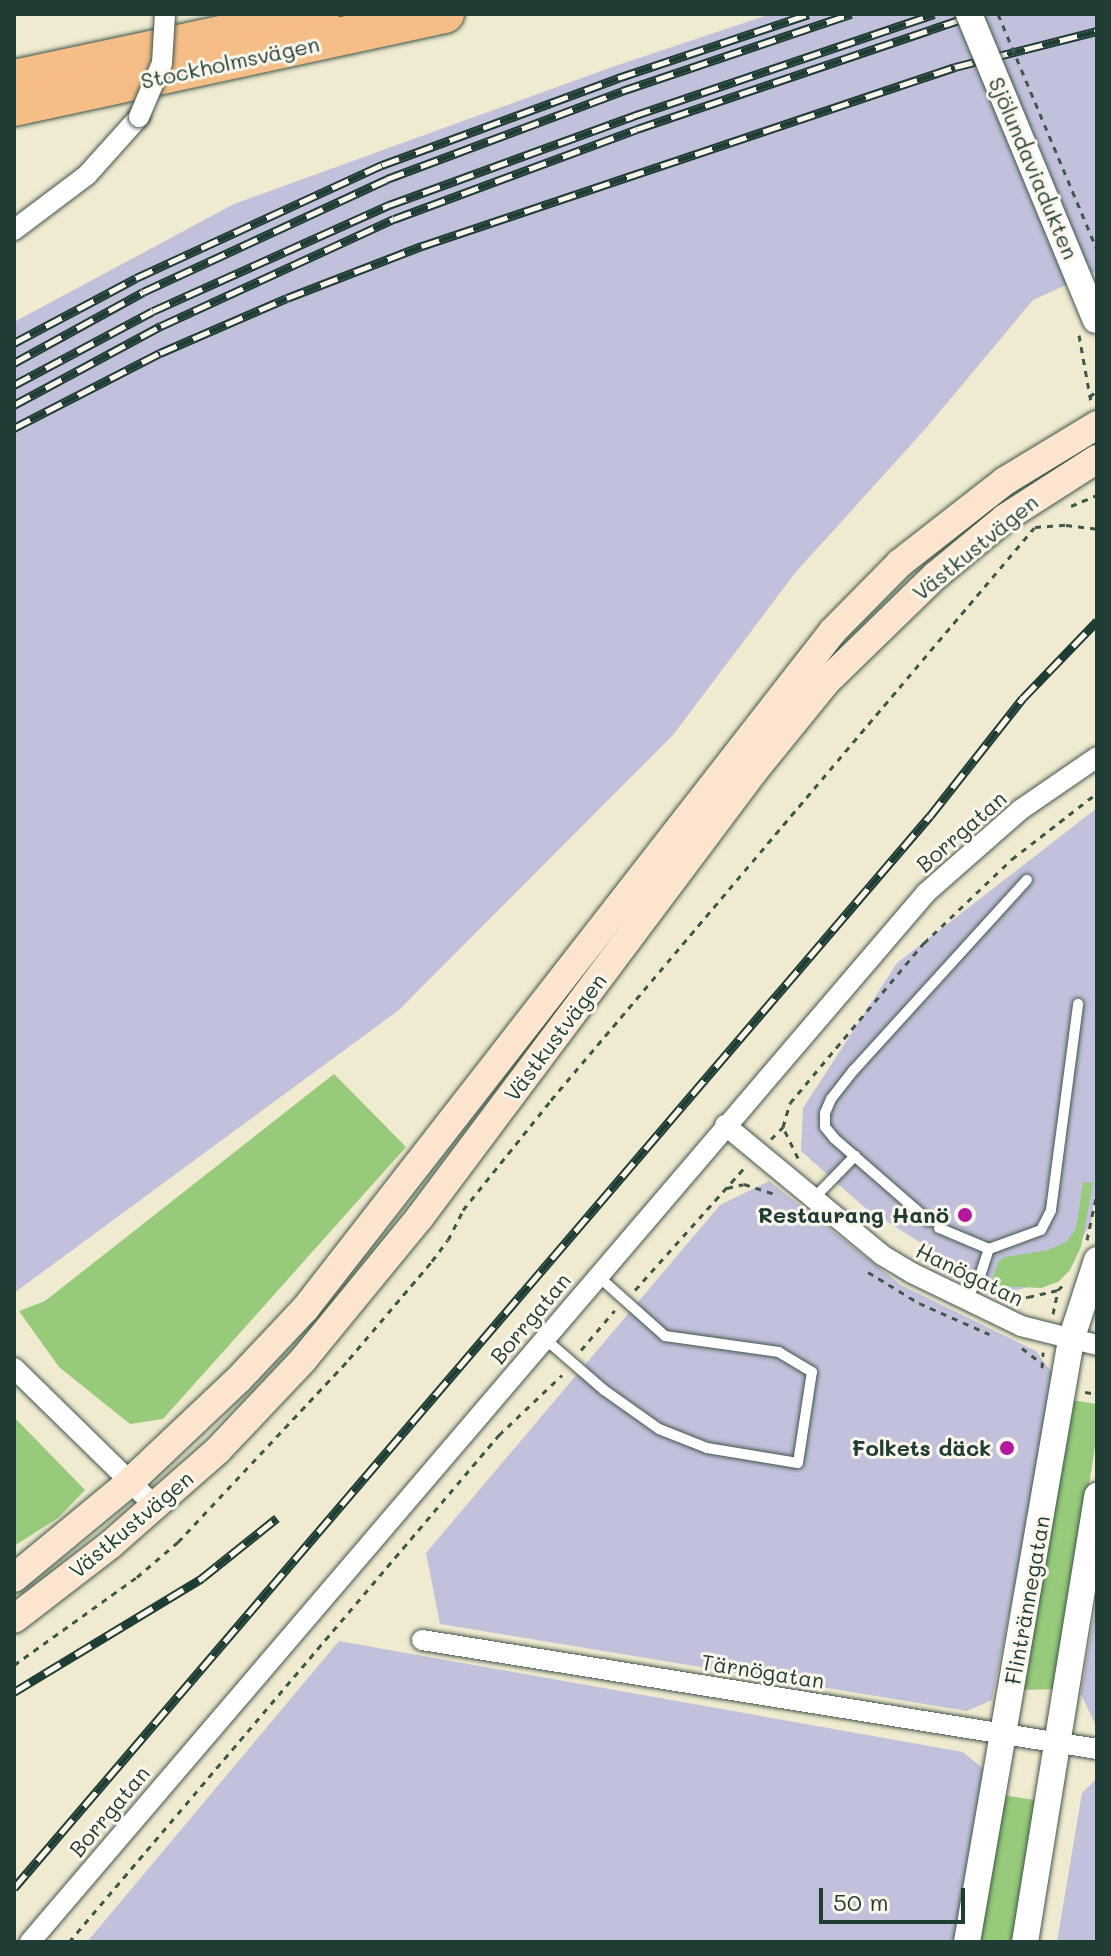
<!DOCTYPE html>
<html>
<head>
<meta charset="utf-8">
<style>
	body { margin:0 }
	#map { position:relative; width:1111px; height:1956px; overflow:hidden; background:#f0ead0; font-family:Mali,sans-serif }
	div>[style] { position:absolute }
	.industrial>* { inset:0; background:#c2c1dc }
	.green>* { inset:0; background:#97ca7a; transform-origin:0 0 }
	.path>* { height:3px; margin-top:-1.5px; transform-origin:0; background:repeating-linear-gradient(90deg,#3e574b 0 6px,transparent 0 12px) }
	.roads { filter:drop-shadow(0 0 2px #3e574b) drop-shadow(0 0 2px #3e574b) }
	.service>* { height:10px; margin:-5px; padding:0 5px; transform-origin:5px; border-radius:5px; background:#fff }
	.minor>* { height:20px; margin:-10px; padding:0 10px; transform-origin:10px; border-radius:10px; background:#fff }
	.tertiary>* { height:26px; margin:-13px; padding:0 13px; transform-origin:13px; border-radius:13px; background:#fff }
	.secondary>* { height:28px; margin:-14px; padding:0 14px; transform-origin:14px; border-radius:14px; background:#fbe5cf }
	.motorway>* { height:38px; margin:-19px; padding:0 19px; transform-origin:19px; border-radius:19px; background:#f6be87 }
	.rail>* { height:9px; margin-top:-4.5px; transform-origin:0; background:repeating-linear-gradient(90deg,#fbf7ec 0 18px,#1f3d34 0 36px); box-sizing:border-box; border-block:2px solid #1f3d34 }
	.path-bridge>* { height:3px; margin-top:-1.5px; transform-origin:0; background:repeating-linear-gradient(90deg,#3e574b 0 6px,transparent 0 12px) }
	.bridges { filter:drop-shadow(0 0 2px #3e574b) drop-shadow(0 0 2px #3e574b) }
	.minor-bridge>* { height:20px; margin:-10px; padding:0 10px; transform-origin:10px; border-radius:10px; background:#fff }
	.tertiary-bridge>* { height:26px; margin:-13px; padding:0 13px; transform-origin:13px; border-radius:13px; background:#fff }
	.dots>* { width:22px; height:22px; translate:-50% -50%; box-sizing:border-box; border:4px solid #fbf7ec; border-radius:50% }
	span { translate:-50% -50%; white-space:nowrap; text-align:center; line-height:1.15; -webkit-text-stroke:6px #fbf7ec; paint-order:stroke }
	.street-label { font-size:22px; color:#1f3d34 }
	.poi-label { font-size:22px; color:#1f3d34; font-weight:700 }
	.right { translate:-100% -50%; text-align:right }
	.frame { position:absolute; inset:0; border:16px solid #1f3d34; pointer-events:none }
	.scale { position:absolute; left:819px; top:1888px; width:146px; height:36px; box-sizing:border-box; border:4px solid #1f3d34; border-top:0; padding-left:10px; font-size:24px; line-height:28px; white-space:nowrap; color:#1f3d34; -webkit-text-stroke:6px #fbf7ec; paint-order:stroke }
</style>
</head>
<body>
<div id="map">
	<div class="industrial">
		<i style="clip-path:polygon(771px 14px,1097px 14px,1097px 271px,1033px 300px,927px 427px,795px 573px,673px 735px,399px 1010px,14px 1293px,14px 322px,234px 204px,615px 66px)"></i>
		<i style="clip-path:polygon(1097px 808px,1097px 1180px,1091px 1223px,1059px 1279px,1002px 1294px,864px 1207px,801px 1151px,803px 1108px,897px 963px)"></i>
		<i style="clip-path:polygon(769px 1181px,901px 1285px,1036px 1351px,1056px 1378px,992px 1700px,967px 1711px,440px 1624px,426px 1553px,720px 1205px)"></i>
		<i style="clip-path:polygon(1097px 1597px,1097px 1728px,1081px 1694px)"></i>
		<i style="clip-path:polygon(339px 1641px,963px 1752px,990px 1774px,960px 1942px,87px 1942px)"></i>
		<i style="clip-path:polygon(1097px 1778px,1097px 1942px,1057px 1942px,1082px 1793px)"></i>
	</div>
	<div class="green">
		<i style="clip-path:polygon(334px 1074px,406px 1147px,163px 1419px,130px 1424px,59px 1367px,19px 1311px,45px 1301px)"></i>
		<i style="clip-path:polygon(1083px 1182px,1093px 1183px,1081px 1247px,1070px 1270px,1058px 1282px,1041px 1288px,999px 1286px,992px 1279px,999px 1261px,1005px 1257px,1048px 1250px,1066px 1242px,1076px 1229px)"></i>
		<i style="clip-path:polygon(1071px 1400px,1097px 1404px,1097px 1434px,1057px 1689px,1020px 1690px)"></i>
		<i style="clip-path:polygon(14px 1417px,85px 1490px,58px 1518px,14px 1546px)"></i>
		<i style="left:1003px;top:1795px;width:36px;height:149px;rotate:9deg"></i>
	</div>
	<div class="path">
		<i style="left:1079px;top:335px;width:68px;rotate:79.8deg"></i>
		<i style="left:1090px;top:397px;width:10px;rotate:-45deg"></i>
		<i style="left:1071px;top:506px;width:28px;rotate:-23deg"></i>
		<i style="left:1035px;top:527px;width:31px;rotate:-4deg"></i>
		<i style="left:1066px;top:525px;width:31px;rotate:7deg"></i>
		<i style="left:771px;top:1139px;width:17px;rotate:-45deg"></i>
		<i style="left:798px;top:1158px;width:34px;rotate:-116deg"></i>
		<i style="left:783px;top:1127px;width:25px;rotate:-74deg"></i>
		<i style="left:790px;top:1103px;width:209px;rotate:-50.1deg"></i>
		<i style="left:924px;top:943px;width:122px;rotate:-43.7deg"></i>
		<i style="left:1012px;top:859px;width:108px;rotate:-37.8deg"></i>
		<i style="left:727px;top:1188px;width:17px;rotate:-13deg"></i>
		<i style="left:744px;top:1184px;width:35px;rotate:18deg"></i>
		<i style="left:1087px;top:1240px;width:48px;rotate:-78deg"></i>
		<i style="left:868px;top:1272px;width:60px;rotate:31.3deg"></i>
		<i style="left:919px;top:1303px;width:77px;rotate:23.9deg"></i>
		<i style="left:635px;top:1290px;width:164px;rotate:-48.2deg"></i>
		<i style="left:1002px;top:1294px;width:26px;rotate:7deg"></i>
		<i style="left:1028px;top:1297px;width:31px;rotate:-13deg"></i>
		<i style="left:1058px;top:1290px;width:11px;rotate:-45deg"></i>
		<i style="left:1053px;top:1314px;width:25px;rotate:-78deg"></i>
		<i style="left:1022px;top:1348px;width:24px;rotate:38deg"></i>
		<i style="left:581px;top:1350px;width:52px;rotate:-49.6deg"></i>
		<i style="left:1042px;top:1368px;width:16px;rotate:-86deg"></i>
		<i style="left:1085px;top:1392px;width:12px;rotate:9deg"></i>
		<i style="left:14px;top:1665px;width:151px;rotate:-35.6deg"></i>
		<i style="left:137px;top:1577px;width:54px;rotate:-40.5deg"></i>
		<i style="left:178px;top:1542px;width:250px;rotate:-46.9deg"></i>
		<i style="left:349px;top:1359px;width:128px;rotate:-49.7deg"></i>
		<i style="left:432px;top:1261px;width:26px;rotate:-53deg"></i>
		<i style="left:448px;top:1240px;width:34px;rotate:-63deg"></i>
		<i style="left:463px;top:1210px;width:141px;rotate:-51.3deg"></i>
		<i style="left:551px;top:1100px;width:749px;rotate:-49.82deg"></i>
		<i style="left:69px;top:1942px;width:665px;rotate:-49.7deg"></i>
		<i style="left:499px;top:1435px;width:87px;rotate:-43.6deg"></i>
	</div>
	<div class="roads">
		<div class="service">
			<i style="left:814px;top:1198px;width:59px;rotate:-45.7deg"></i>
			<i style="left:929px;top:1221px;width:126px;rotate:-138.9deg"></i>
			<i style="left:834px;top:1138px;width:14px;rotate:-129deg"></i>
			<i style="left:825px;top:1127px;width:14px;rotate:-90deg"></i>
			<i style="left:825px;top:1113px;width:15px;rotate:-67deg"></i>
			<i style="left:831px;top:1099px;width:37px;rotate:-52deg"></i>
			<i style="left:854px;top:1070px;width:257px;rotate:-47.7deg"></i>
			<i style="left:939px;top:1228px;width:54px;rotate:22.8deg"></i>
			<i style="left:966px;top:1300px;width:31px;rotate:-61deg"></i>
			<i style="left:981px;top:1273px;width:25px;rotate:-72deg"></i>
			<i style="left:989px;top:1249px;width:55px;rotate:-20.1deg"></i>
			<i style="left:1041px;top:1230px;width:22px;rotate:-63deg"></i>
			<i style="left:1051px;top:1210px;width:208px;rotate:-82.5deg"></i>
			<i style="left:544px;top:1338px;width:79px;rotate:40.9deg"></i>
			<i style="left:604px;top:1390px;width:67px;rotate:35.3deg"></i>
			<i style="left:659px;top:1429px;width:52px;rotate:21.6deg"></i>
			<i style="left:707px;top:1448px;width:92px;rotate:9.4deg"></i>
			<i style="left:798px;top:1463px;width:92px;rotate:-81.3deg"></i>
			<i style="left:812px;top:1372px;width:39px;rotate:-149deg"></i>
			<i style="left:779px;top:1352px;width:115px;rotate:-172deg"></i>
			<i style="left:665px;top:1336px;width:90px;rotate:-138.2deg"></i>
		</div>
		<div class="minor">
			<i style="left:14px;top:230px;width:91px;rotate:-37deg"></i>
			<i style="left:87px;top:175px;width:78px;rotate:-48.1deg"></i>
			<i style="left:725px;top:1125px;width:204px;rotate:39.6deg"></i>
			<i style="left:882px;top:1255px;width:35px;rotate:31deg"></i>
			<i style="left:912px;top:1273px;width:121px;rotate:25.9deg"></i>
			<i style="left:1021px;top:1326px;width:78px;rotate:14deg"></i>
			<i style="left:14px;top:1368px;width:197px;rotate:44.4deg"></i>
			<i style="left:422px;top:1640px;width:684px;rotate:9.17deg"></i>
			<i style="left:30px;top:1942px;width:1380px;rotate:-49.5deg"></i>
			<i style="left:926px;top:893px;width:125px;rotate:-41.4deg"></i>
			<i style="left:1020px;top:810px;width:93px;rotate:-34.5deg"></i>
		</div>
		<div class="tertiary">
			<i style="left:967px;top:1942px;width:611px;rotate:-80.2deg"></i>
			<i style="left:1071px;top:1340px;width:84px;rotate:-72deg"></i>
			<i style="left:1025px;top:1942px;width:452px;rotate:-80.8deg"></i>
		</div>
		<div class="secondary">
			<i style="left:14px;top:1578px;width:151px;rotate:-39.6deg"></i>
			<i style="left:130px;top:1482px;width:149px;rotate:-43.4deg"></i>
			<i style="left:238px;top:1380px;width:98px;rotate:-46.7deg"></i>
			<i style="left:305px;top:1309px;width:859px;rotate:-52.09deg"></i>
			<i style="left:833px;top:631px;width:95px;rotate:-45.4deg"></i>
			<i style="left:900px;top:563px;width:133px;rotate:-38deg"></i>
			<i style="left:1005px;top:481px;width:108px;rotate:-31.3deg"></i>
			<i style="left:14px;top:1619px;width:121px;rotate:-37.6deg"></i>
			<i style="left:110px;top:1545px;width:144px;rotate:-41.3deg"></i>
			<i style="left:218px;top:1450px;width:124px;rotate:-46.6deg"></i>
			<i style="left:303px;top:1360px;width:185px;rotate:-50.7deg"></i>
			<i style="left:420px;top:1217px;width:557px;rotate:-53.17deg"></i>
			<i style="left:754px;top:771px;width:114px;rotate:-51deg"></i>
			<i style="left:826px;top:682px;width:152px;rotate:-44.2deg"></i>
			<i style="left:935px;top:576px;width:91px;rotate:-39.6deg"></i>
			<i style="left:1005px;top:518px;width:109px;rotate:-32.7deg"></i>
		</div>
		<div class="motorway">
			<i style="left:14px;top:79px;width:313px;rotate:-12deg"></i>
			<i style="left:14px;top:107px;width:441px;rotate:-12.2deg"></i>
		</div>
	</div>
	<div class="rail">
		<i style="left:14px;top:343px;width:138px;rotate:-28deg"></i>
		<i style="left:136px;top:278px;width:271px;rotate:-24.7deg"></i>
		<i style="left:382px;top:165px;width:252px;rotate:-20.2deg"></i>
		<i style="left:618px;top:78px;width:201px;rotate:-18.5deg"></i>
		<i style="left:14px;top:363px;width:147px;rotate:-28.8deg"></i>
		<i style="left:143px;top:292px;width:269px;rotate:-24.8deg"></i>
		<i style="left:387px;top:179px;width:251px;rotate:-20.5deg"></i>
		<i style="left:622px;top:91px;width:242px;rotate:-18.6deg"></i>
		<i style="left:14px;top:385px;width:157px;rotate:-28deg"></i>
		<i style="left:153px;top:311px;width:259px;rotate:-24.2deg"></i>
		<i style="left:389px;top:205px;width:260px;rotate:-20deg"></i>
		<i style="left:633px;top:116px;width:318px;rotate:-18.7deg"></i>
		<i style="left:14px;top:405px;width:167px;rotate:-28.3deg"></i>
		<i style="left:161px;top:326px;width:256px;rotate:-24.7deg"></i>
		<i style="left:394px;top:219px;width:259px;rotate:-20.3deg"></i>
		<i style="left:637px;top:129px;width:358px;rotate:-18.7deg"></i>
		<i style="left:14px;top:428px;width:164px;rotate:-27.2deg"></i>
		<i style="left:160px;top:353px;width:138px;rotate:-23.4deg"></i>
		<i style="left:287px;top:298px;width:145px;rotate:-21.1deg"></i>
		<i style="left:422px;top:246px;width:562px;rotate:-18.56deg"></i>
		<i style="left:955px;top:67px;width:146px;rotate:-14.2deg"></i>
		<i style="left:14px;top:1692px;width:220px;rotate:-31.2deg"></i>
		<i style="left:202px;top:1578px;width:96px;rotate:-38.7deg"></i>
		<i style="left:14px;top:1888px;width:1410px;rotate:-49.49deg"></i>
		<i style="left:930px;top:816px;width:150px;rotate:-51.8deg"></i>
		<i style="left:1023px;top:698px;width:107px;rotate:-46.1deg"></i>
	</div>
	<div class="path-bridge">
		<i style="left:998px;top:14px;width:256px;rotate:67.2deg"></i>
	</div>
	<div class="bridges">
		<div class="minor-bridge">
			<i style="left:139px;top:117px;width:59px;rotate:-66.9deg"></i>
			<i style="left:162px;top:63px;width:49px;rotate:-86.5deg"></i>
		</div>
		<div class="tertiary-bridge">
			<i style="left:969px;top:14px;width:331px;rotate:67.5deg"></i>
		</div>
	</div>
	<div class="dots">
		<i style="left:965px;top:1215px;background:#b5179e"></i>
		<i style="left:1007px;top:1448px;background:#b5179e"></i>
	</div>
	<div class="street-label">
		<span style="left:230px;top:62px;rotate:-12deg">Stockholmsvägen</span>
		<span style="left:1034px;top:168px;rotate:67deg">Sjölundaviadukten</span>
		<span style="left:975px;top:547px;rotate:-39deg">Västkustvägen</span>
		<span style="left:961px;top:831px;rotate:-41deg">Borrgatan</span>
		<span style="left:555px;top:1037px;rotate:-53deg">Västkustvägen</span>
		<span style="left:970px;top:1274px;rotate:26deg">Hanögatan</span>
		<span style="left:530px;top:1318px;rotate:-50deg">Borrgatan</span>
		<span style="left:131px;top:1524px;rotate:-40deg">Västkustvägen</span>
		<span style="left:1027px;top:1600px;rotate:-80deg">Flintrännegatan</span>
		<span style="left:763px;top:1671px;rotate:9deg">Tärnögatan</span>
		<span style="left:109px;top:1811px;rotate:-50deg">Borrgatan</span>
	</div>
	<div class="poi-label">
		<span class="right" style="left:949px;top:1215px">Restaurang Hanö</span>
		<span class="right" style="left:991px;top:1448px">Folkets däck</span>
	</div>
	<div class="frame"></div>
	<div class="scale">50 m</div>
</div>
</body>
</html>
